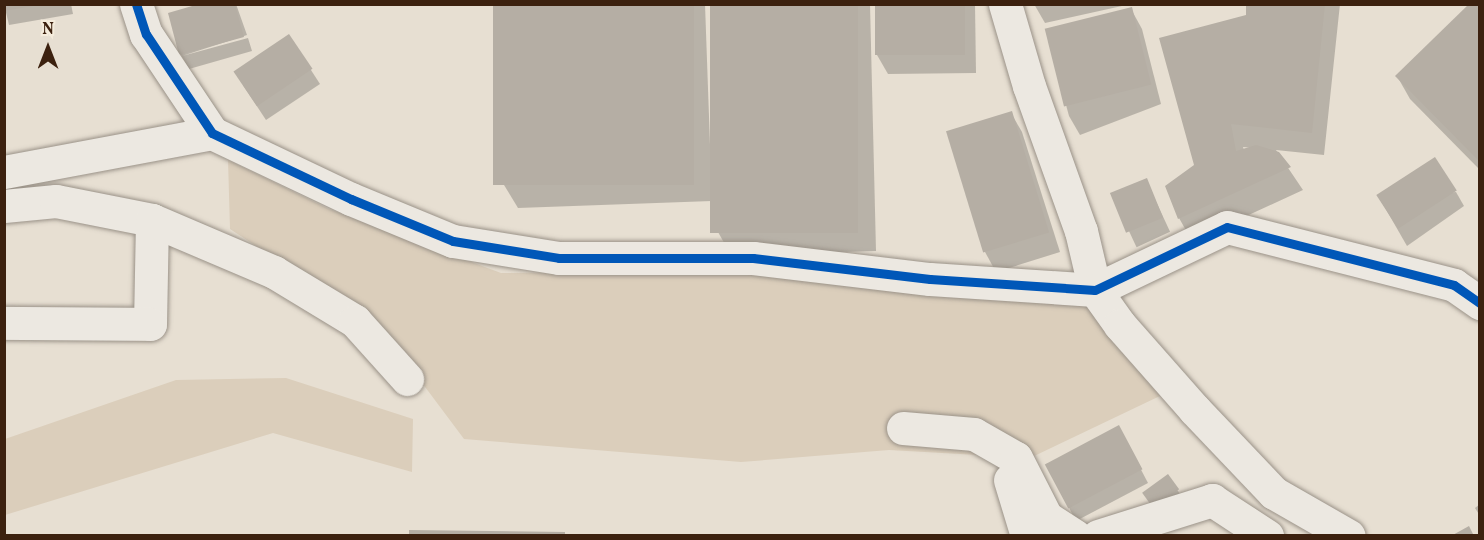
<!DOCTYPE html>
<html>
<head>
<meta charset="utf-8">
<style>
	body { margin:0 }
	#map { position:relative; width:1484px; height:540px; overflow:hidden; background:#e7dfd2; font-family:Vollkorn,serif }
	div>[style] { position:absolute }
	.green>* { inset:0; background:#dbcebb }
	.shadow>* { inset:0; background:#0003; transform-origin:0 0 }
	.building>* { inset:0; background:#b5aea4; transform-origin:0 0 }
	.roads { filter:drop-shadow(0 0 2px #9a9288) drop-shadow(0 0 2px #9a9288) }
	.minor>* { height:33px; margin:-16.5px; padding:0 16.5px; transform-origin:16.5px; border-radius:16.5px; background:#ece8e1 }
	.cycleway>* { height:9px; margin:-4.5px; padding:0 4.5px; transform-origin:4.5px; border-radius:4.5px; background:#0057b8 }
	span { translate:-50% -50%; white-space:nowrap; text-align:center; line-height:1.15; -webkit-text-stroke:6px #f5ecdc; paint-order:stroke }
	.frame { position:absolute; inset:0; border:6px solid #3c210f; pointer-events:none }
	.north { position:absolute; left:18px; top:18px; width:60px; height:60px; -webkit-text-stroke:4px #f5ecdc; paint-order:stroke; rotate:0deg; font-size:16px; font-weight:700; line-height:24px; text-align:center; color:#3c210f }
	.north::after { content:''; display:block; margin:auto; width:21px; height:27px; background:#3c210f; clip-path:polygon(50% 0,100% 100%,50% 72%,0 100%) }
</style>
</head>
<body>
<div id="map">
	<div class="green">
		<i style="clip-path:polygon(228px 160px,329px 209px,501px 273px,756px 270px,1086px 303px,1162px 395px,1030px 458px,889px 450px,741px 462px,464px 439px,381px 328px,230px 229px)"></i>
		<i style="clip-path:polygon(286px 378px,413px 419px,412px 472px,273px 433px,5px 515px,5px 439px,176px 380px)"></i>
	</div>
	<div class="shadow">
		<i style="clip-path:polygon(4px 4px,71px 4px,73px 14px,9px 25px)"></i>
		<i style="clip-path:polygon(205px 4px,236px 4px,247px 35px,182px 56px,248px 38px,252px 51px,189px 69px,181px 55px,169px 14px)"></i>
		<i style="clip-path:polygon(494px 4px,705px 4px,712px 201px,518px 208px,504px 185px)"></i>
		<i style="clip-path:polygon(712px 4px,870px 4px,876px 251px,731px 255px,718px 232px)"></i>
		<i style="clip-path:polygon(876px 4px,975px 4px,976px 73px,888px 74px,877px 55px)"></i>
		<i style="clip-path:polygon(1034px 4px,1131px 4px,1045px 23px)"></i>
		<i style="clip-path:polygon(evenodd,1248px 4px,1340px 4px,1324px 155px,1276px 150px,1303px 190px,1192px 241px,1179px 218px,1247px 16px,1248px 4px,1243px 147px,1253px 148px,1244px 150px,1243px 147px)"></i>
		<i style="clip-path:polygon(1480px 4px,1480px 170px,1410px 99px,1397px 76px)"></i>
		<i style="clip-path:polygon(1131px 9px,1142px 29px,1161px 104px,1080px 135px,1069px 116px,1046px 31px)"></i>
		<i style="clip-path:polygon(289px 36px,320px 84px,266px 120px,243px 85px)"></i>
		<i style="clip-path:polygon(1011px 113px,1022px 132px,1060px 252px,996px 272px,985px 252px)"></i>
		<i style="left:1146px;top:180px;width:57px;height:37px;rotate:65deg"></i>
		<i style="clip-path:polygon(1456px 192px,1464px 206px,1407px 246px,1380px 199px)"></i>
		<i style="clip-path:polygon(1126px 441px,1148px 483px,1076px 521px,1046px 464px)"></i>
		<i style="clip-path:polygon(1168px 476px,1182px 497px,1158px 514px)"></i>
		<i style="clip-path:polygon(1480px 504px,1480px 516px,1475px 508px)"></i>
	</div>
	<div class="building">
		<i style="clip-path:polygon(4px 4px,33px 4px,33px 6px,4px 11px)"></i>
		<i style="clip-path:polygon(199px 4px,235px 4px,244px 37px,179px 55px,168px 13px)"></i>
		<i style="left:493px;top:4px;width:201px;height:181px"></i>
		<i style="left:710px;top:4px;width:148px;height:229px"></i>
		<i style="left:875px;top:4px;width:90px;height:51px"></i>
		<i style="clip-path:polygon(1246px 4px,1325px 4px,1312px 133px,1231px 124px,1236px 151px,1256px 145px,1279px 152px,1291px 167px,1178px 219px,1165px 186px,1194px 165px,1159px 38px,1246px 15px)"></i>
		<i style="clip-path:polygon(1469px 4px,1480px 4px,1480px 162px,1395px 76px)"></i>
		<i style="left:1132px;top:7px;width:80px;height:90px;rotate:76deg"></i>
		<i style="left:289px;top:34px;width:42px;height:67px;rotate:56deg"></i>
		<i style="left:1012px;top:111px;width:127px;height:69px;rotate:73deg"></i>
		<i style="left:1435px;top:157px;width:40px;height:70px;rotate:57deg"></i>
		<i style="left:1147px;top:178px;width:43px;height:40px;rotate:68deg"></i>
		<i style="left:1119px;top:425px;width:50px;height:84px;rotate:62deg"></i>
		<i style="left:1168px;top:474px;width:19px;height:32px;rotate:54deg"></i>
		<i style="clip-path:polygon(1469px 526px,1474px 536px,1451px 536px)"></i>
		<i style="clip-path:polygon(409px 530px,565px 532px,565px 536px,409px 536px)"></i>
	</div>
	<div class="roads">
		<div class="minor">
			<i style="left:136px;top:4px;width:32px;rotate:72deg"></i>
			<i style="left:146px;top:34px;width:119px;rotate:56.3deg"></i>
			<i style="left:212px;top:133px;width:154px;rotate:25.4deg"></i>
			<i style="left:351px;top:199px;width:110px;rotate:22.4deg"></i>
			<i style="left:453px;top:241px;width:107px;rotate:9.1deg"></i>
			<i style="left:559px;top:258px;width:194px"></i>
			<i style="left:753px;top:258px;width:178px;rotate:6.8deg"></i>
			<i style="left:930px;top:279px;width:165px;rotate:3.8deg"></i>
			<i style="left:1095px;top:290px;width:146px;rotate:-25.5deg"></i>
			<i style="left:1227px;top:227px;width:234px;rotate:14.3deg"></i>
			<i style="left:1454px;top:285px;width:32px;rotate:35deg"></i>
			<i style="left:1005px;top:4px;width:85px;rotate:73.7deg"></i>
			<i style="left:1029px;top:86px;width:154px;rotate:70.3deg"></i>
			<i style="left:1081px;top:231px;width:61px;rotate:76.7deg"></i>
			<i style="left:1095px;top:290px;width:43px;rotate:54.5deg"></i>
			<i style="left:1120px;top:325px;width:112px;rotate:48.6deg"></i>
			<i style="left:1194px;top:409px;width:116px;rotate:46.4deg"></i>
			<i style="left:1274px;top:493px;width:86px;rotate:29.8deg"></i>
			<i style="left:4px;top:172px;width:212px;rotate:-10.6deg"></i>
			<i style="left:4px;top:206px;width:52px;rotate:-5.5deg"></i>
			<i style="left:56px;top:201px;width:98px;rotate:11.2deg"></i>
			<i style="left:152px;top:220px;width:104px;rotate:91.1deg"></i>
			<i style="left:150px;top:324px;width:146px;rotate:-179.6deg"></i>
			<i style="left:152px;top:220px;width:133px;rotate:23.1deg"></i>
			<i style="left:274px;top:272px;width:95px;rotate:31.2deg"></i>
			<i style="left:355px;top:321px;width:78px;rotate:48.1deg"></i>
			<i style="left:903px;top:428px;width:71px;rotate:4.8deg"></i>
			<i style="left:974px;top:434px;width:48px;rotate:29.7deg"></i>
			<i style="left:1016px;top:458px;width:66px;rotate:63deg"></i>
			<i style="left:1046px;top:517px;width:35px;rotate:33deg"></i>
			<i style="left:1010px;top:480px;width:59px;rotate:73.1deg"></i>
			<i style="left:1098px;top:536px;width:120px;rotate:-17.5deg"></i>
			<i style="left:1212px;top:500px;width:66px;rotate:33.2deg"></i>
		</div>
	</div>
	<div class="cycleway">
		<i style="left:136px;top:4px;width:32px;rotate:72deg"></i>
		<i style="left:146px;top:34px;width:119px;rotate:56.3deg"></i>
		<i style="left:212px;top:133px;width:154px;rotate:25.4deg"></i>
		<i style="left:351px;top:199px;width:110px;rotate:22.4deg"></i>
		<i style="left:453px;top:241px;width:107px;rotate:9.1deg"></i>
		<i style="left:559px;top:258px;width:194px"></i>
		<i style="left:753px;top:258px;width:178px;rotate:6.8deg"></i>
		<i style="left:930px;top:279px;width:165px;rotate:3.8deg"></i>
		<i style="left:1095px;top:290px;width:146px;rotate:-25.5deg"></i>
		<i style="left:1227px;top:227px;width:234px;rotate:14.3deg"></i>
		<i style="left:1454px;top:285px;width:32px;rotate:35deg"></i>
	</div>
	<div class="frame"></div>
	<div class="north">N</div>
</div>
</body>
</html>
